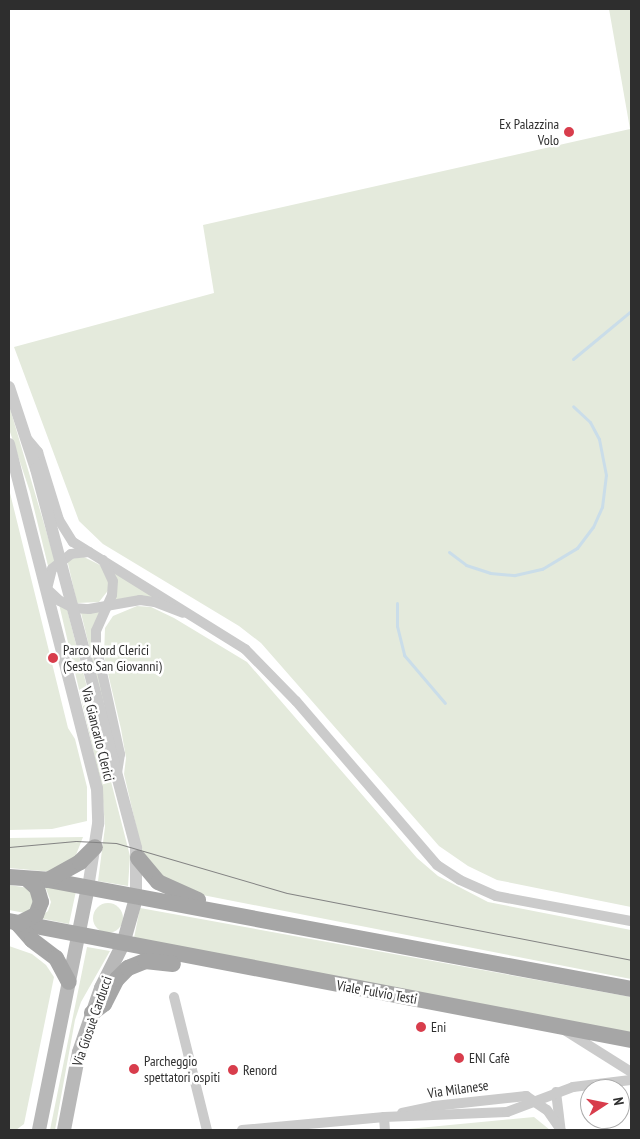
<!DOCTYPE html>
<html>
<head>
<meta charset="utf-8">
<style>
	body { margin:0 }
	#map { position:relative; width:640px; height:1139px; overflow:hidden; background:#fff; font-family:"PT Sans Narrow",sans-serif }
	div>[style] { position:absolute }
	.green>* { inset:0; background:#e4eadc }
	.round { border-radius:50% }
	.stream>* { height:3px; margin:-1.5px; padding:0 1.5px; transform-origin:1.5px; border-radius:1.5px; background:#cadde9 }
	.minor>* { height:10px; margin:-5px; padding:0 5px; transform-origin:5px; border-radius:5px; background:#cbcbcb }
	.tertiary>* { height:12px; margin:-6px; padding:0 6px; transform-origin:6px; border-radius:6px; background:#cbcbcb }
	.secondary>* { height:14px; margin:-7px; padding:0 7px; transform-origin:7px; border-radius:7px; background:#b8b8b8 }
	.primary>* { height:16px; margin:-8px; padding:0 8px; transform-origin:8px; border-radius:8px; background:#a6a6a6 }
	.tram>* { height:1px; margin:-0.5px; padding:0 0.5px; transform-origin:0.5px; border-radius:0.5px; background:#838383 }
	.dots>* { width:14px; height:14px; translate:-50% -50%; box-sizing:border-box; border:2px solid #fff; border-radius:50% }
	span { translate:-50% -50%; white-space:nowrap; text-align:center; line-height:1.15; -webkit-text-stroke:5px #fff; paint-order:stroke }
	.poi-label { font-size:14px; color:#2e2e2e }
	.right { translate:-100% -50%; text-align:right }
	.left { translate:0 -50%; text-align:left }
	.street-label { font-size:14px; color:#2e2e2e }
	.frame { position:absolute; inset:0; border:10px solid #2e2e2e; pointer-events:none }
	.north { position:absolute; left:580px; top:1079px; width:50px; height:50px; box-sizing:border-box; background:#fff; border:1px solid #ababab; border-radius:50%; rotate:79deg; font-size:14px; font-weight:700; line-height:20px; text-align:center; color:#2e2e2e }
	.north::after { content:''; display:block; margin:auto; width:18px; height:22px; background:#d83d4c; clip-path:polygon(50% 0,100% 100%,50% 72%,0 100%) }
</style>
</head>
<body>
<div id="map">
	<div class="green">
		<i style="clip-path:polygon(609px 9px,631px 9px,631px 907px,497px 880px,468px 866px,439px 846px,261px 643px,239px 626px,103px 544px,79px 521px,14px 347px,214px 293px,203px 225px,630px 129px)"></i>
		<i style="clip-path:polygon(9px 405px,55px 561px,49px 570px,30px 492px,9px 429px)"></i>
		<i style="clip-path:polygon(9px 489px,68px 728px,75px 739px,87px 787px,87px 821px,52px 829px,9px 830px)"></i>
		<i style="clip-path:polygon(84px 557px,100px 565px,105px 571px,110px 588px,99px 602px,77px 603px,67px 559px)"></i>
		<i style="clip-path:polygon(114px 569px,171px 603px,139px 596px,114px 600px)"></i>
		<i style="clip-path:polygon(59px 604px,67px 609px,130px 856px,128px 886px,98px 881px,105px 827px,102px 788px)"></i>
		<i style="clip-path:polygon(137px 606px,151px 607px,174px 618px,247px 662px,417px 858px,438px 876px,488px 902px,631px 930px,631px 979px,177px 890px,144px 860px,124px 774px,126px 758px,121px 729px,104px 656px,105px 628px,113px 616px)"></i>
		<i style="clip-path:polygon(101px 611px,95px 622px,105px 699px,102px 699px,81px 613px)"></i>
		<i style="clip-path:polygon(83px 837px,74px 860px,53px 872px,9px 868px,9px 838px)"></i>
		<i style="clip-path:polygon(9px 885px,29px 888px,34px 894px,33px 909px,25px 913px,9px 910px)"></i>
		<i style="clip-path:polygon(45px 886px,76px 891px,69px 924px,39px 918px,48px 911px,51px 902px)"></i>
		<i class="round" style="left:93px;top:903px;width:30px;height:30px"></i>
		<i style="clip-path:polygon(140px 908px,631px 997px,631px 1033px,134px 938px)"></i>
		<i style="clip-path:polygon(9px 946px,32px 954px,46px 965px,54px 977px,24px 1124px,16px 1130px,9px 1130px)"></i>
		<i style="clip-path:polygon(87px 947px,110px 951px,81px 1002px,75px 1020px,55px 1130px,50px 1130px)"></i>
		<i style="clip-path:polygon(534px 1117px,550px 1130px,408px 1130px,408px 1129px)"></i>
	</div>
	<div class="stream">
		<i style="left:573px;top:359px;width:75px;rotate:-39.6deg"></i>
		<i style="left:449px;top:552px;width:21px;rotate:37deg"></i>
		<i style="left:466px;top:565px;width:25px;rotate:18deg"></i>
		<i style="left:490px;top:573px;width:25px;rotate:5deg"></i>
		<i style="left:515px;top:575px;width:28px;rotate:-13deg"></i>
		<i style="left:542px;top:569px;width:41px;rotate:-31deg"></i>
		<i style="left:577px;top:548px;width:26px;rotate:-53deg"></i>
		<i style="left:593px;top:527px;width:22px;rotate:-66deg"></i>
		<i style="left:602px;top:507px;width:32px;rotate:-83deg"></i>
		<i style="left:606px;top:475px;width:37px;rotate:-101deg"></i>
		<i style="left:599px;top:439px;width:19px;rotate:-118deg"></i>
		<i style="left:590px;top:422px;width:23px;rotate:-137deg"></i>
		<i style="left:397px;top:603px;width:23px;rotate:90deg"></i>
		<i style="left:397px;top:626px;width:30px;rotate:76deg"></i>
		<i style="left:404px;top:655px;width:63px;rotate:49.5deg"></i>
	</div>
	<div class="minor">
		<i style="left:28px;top:440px;width:16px;rotate:50deg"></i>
		<i style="left:38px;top:452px;width:71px;rotate:72.8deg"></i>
		<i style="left:59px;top:520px;width:26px;rotate:58deg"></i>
		<i style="left:73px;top:542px;width:203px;rotate:31.9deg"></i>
		<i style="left:245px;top:649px;width:73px;rotate:45.6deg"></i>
		<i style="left:296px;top:701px;width:216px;rotate:49.3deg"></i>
		<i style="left:437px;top:865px;width:27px;rotate:33deg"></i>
		<i style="left:460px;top:880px;width:39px;rotate:24deg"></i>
		<i style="left:496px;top:896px;width:137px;rotate:10.5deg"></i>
		<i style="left:89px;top:552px;width:18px;rotate:174deg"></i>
		<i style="left:71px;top:554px;width:24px;rotate:142deg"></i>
		<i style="left:52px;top:569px;width:21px;rotate:104deg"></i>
		<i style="left:47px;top:589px;width:18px;rotate:43deg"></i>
		<i style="left:60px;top:601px;width:15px;rotate:28deg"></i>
		<i style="left:73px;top:608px;width:16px;rotate:4deg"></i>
		<i style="left:89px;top:609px;width:52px;rotate:-10deg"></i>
		<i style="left:140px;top:600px;width:15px;rotate:8deg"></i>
		<i style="left:155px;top:602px;width:30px;rotate:21deg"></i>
		<i style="left:103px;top:560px;width:23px;rotate:65deg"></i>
		<i style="left:113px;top:581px;width:14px;rotate:94deg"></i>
		<i style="left:112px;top:595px;width:39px;rotate:114deg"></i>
		<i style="left:96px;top:631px;width:14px;rotate:90deg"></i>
		<i style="left:96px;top:645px;width:112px;rotate:77.6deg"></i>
		<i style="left:120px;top:754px;width:18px;rotate:99deg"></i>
		<i style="left:174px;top:997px;width:137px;rotate:76.1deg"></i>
		<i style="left:566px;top:1031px;width:77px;rotate:32.2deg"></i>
		<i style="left:556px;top:1092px;width:35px;rotate:83deg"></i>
		<i style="left:402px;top:1113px;width:33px;rotate:-12deg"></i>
		<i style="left:434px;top:1106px;width:93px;rotate:-6.2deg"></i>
		<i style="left:526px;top:1096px;width:25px;rotate:34deg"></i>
		<i style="left:547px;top:1110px;width:24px;rotate:55deg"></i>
		<i style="left:384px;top:1117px;width:13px;rotate:86deg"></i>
		<i style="left:242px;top:1130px;width:143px;rotate:-5.2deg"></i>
		<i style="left:384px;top:1117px;width:123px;rotate:-2.3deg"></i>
		<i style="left:507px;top:1112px;width:71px;rotate:-20.7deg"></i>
		<i style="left:573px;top:1087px;width:58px;rotate:-6.9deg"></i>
	</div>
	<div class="tertiary">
		<i style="left:9px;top:387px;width:86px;rotate:71.8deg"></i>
		<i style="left:36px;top:469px;width:392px;rotate:75.2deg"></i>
		<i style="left:136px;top:848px;width:50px;rotate:90deg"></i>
		<i style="left:9px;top:444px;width:355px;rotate:75.7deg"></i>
		<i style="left:97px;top:788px;width:36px;rotate:88deg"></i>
		<i style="left:98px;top:824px;width:65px;rotate:98.9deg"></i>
	</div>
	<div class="secondary">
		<i style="left:39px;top:1130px;width:247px;rotate:-78.6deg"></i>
		<i style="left:64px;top:1130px;width:79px;rotate:-79.1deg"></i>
		<i style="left:79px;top:1052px;width:68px;rotate:-71deg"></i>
		<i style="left:101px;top:988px;width:49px;rotate:-63.4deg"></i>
		<i style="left:123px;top:944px;width:48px;rotate:-74.2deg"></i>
	</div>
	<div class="primary">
		<i style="left:138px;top:858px;width:31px;rotate:50deg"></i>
		<i style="left:158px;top:882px;width:44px;rotate:24.2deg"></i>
		<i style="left:9px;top:877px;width:39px;rotate:4deg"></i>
		<i style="left:48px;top:880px;width:593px;rotate:10.59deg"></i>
		<i style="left:48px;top:880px;width:37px;rotate:-29deg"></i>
		<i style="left:80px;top:862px;width:21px;rotate:-45deg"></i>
		<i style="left:9px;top:921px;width:633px;rotate:10.83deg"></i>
		<i style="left:18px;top:924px;width:21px;rotate:49deg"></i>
		<i style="left:32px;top:940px;width:30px;rotate:37deg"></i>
		<i style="left:56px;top:958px;width:27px;rotate:62deg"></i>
		<i style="left:18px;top:924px;width:20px;rotate:-27deg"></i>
		<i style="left:36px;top:915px;width:14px;rotate:-69deg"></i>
		<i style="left:41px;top:902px;width:15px;rotate:-106deg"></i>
		<i style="left:37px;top:888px;width:13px;rotate:-138deg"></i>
		<i style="left:92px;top:1013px;width:15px;rotate:-37deg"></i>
		<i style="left:104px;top:1004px;width:28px;rotate:-63deg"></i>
		<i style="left:117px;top:979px;width:16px;rotate:-45deg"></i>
		<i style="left:128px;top:968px;width:18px;rotate:-22deg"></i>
		<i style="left:145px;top:961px;width:28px;rotate:6deg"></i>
	</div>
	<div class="tram">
		<i style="left:9px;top:847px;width:67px;rotate:-5.1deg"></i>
		<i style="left:76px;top:841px;width:40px;rotate:2.9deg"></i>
		<i style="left:116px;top:843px;width:178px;rotate:16.3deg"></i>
		<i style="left:287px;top:893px;width:350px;rotate:11deg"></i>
	</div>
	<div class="dots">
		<i style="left:569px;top:132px;background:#d83d4c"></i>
		<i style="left:53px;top:658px;background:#d83d4c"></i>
		<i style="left:421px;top:1027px;background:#d83d4c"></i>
		<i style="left:459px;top:1058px;background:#d83d4c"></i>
		<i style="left:134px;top:1069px;background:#d83d4c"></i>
		<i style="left:233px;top:1070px;background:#d83d4c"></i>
	</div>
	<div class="poi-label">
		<span class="right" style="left:559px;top:132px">Ex Palazzina<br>Volo</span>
		<span class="left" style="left:63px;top:658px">Parco Nord Clerici<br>(Sesto San Giovanni)</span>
		<span class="left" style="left:431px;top:1027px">Eni</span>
		<span class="left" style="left:469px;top:1058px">ENI Cafè</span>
		<span class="left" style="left:144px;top:1069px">Parcheggio<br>spettatori ospiti</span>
		<span class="left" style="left:243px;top:1070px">Renord</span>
	</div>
	<div class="street-label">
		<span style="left:98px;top:734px;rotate:76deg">Via Giancarlo Clerici</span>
		<span style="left:377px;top:992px;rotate:10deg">Viale Fulvio Testi</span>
		<span style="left:92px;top:1021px;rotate:-71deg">Via Giosuè Carducci</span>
		<span style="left:458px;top:1089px;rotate:-8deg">Via Milanese</span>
	</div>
	<div class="frame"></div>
	<div class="north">N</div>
</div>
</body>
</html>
